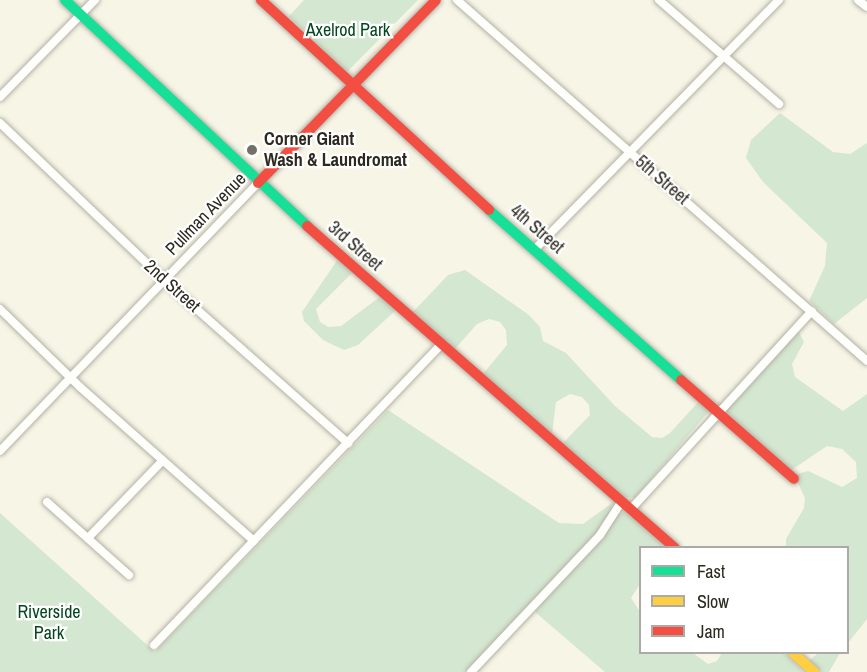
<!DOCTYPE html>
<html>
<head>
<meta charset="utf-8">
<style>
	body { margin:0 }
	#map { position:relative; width:867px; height:672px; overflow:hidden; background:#f7f5e6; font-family:"Archivo Narrow",sans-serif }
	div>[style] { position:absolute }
	.green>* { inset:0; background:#d4e7d0 }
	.roads { filter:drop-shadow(0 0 2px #b3b1a6) drop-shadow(0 0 2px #b3b1a6) }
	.street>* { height:8px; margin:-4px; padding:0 4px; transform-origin:4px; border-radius:4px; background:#fefefb }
	.fast>* { height:10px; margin:-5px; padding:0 5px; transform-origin:5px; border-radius:5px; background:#16e098 }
	.slow>* { height:10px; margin:-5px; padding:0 5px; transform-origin:5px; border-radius:5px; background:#ffcf43 }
	.jam>* { height:10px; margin:-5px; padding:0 5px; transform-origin:5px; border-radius:5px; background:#f24e42 }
	.dots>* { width:16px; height:16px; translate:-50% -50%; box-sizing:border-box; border:3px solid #fff; border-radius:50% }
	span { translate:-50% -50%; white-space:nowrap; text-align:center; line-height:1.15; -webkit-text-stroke:4.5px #fff; paint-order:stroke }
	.park-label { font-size:18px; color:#04461e }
	.poi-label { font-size:18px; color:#2c2a20; font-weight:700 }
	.left { translate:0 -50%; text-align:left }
	.street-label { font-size:18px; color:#2c2a20 }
	.legend { position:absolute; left:639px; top:546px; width:210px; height:108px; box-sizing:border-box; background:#fff; border:2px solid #abaaa6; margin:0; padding:8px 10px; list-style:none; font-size:18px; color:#2c2a20 }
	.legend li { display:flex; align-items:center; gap:12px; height:30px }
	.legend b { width:30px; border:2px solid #abaaa6 }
</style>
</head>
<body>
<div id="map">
	<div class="green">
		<i style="clip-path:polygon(304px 0,418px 0,347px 72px,289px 16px)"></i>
		<i style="clip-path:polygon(780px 113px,833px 152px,850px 154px,867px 143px,867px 298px,834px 324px,809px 301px,825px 266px,827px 243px,763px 182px,746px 158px,751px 140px)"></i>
		<i style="clip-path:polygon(338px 259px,353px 272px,316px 309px,320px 322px,328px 327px,341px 326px,381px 296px,396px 310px,358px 345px,344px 350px,323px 340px,304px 321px,302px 312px)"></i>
		<i style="clip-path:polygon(465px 270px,529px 315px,540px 327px,543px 341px,566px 353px,615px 406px,652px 437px,662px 438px,670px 433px,700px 400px,709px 411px,635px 498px,625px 497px,563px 443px,590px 415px,589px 405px,582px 397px,570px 394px,556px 402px,552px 434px,483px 374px,507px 345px,506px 330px,500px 322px,489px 319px,477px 324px,455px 349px,413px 312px,448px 275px)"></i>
		<i style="clip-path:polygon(798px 330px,804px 342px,792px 364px,795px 377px,843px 411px,867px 394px,867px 619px,848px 643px,848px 548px,786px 547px,786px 539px,804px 508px,805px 498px,794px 475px,808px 471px,842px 487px,857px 478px,856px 462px,842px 449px,827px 446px,790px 471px,725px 410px)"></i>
		<i style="clip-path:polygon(388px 410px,559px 523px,583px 524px,612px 503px,612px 511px,600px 530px,466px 672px,0 672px,0 513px,155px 652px)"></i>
		<i style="clip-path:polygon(625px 512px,666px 547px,640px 548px,640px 584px,631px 598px,640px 612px,640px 652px,693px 653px,708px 664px,717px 661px,722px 653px,784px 653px,803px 672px,605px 672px,535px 612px,619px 514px)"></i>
		<i style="clip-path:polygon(818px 653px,840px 653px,829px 672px,822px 672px,809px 661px)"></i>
	</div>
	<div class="roads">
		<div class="street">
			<i style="left:457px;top:0;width:546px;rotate:41.36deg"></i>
			<i style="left:659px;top:0;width:159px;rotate:40.9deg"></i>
			<i style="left:858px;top:0;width:11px;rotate:38deg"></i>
			<i style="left:0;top:97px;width:136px;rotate:-45.6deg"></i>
			<i style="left:0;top:123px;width:243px;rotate:43.7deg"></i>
			<i style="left:176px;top:291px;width:230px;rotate:41.5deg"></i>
			<i style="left:535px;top:249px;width:349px;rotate:-45.6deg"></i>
			<i style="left:0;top:309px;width:112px;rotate:44.3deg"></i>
			<i style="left:80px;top:387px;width:232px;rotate:41.5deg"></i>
			<i style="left:0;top:451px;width:372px;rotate:-46.1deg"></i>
			<i style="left:47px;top:502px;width:110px;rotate:41.7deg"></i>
			<i style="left:631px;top:509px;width:268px;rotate:-47.6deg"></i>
			<i style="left:88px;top:538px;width:107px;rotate:-46.1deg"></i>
			<i style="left:154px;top:645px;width:417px;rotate:-46.3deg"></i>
			<i style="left:471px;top:672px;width:188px;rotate:-46.7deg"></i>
			<i style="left:600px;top:535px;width:40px;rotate:-57.1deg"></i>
		</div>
		<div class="fast">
			<i style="left:65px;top:0;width:331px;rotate:43deg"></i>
			<i style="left:489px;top:210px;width:256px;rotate:41.5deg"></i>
		</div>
		<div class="slow">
			<i style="left:792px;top:652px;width:30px;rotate:42deg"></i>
		</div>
		<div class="jam">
			<i style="left:261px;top:0;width:310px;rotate:42.6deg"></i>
			<i style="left:258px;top:183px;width:255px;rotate:-45.8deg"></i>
			<i style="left:307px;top:226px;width:489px;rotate:41.2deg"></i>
			<i style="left:681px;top:380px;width:150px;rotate:41.2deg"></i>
		</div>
	</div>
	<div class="dots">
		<i style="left:252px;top:150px;background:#737165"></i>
	</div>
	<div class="park-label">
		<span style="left:348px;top:30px">Axelrod Park</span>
		<span style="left:49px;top:623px">Riverside<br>Park</span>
	</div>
	<div class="poi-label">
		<span class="left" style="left:264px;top:150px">Corner Giant<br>Wash &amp; Laundromat</span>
	</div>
	<div class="street-label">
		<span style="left:662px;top:180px;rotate:41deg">5th Street</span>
		<span style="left:206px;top:214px;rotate:-46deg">Pullman Avenue</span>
		<span style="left:537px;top:229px;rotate:41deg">4th Street</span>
		<span style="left:355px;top:246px;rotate:41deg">3rd Street</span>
		<span style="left:172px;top:286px;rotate:42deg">2nd Street</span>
	</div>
	<ul class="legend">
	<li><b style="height:8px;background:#16e098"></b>Fast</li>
	<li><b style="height:8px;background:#ffcf43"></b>Slow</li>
	<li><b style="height:8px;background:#f24e42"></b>Jam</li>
	</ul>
</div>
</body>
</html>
